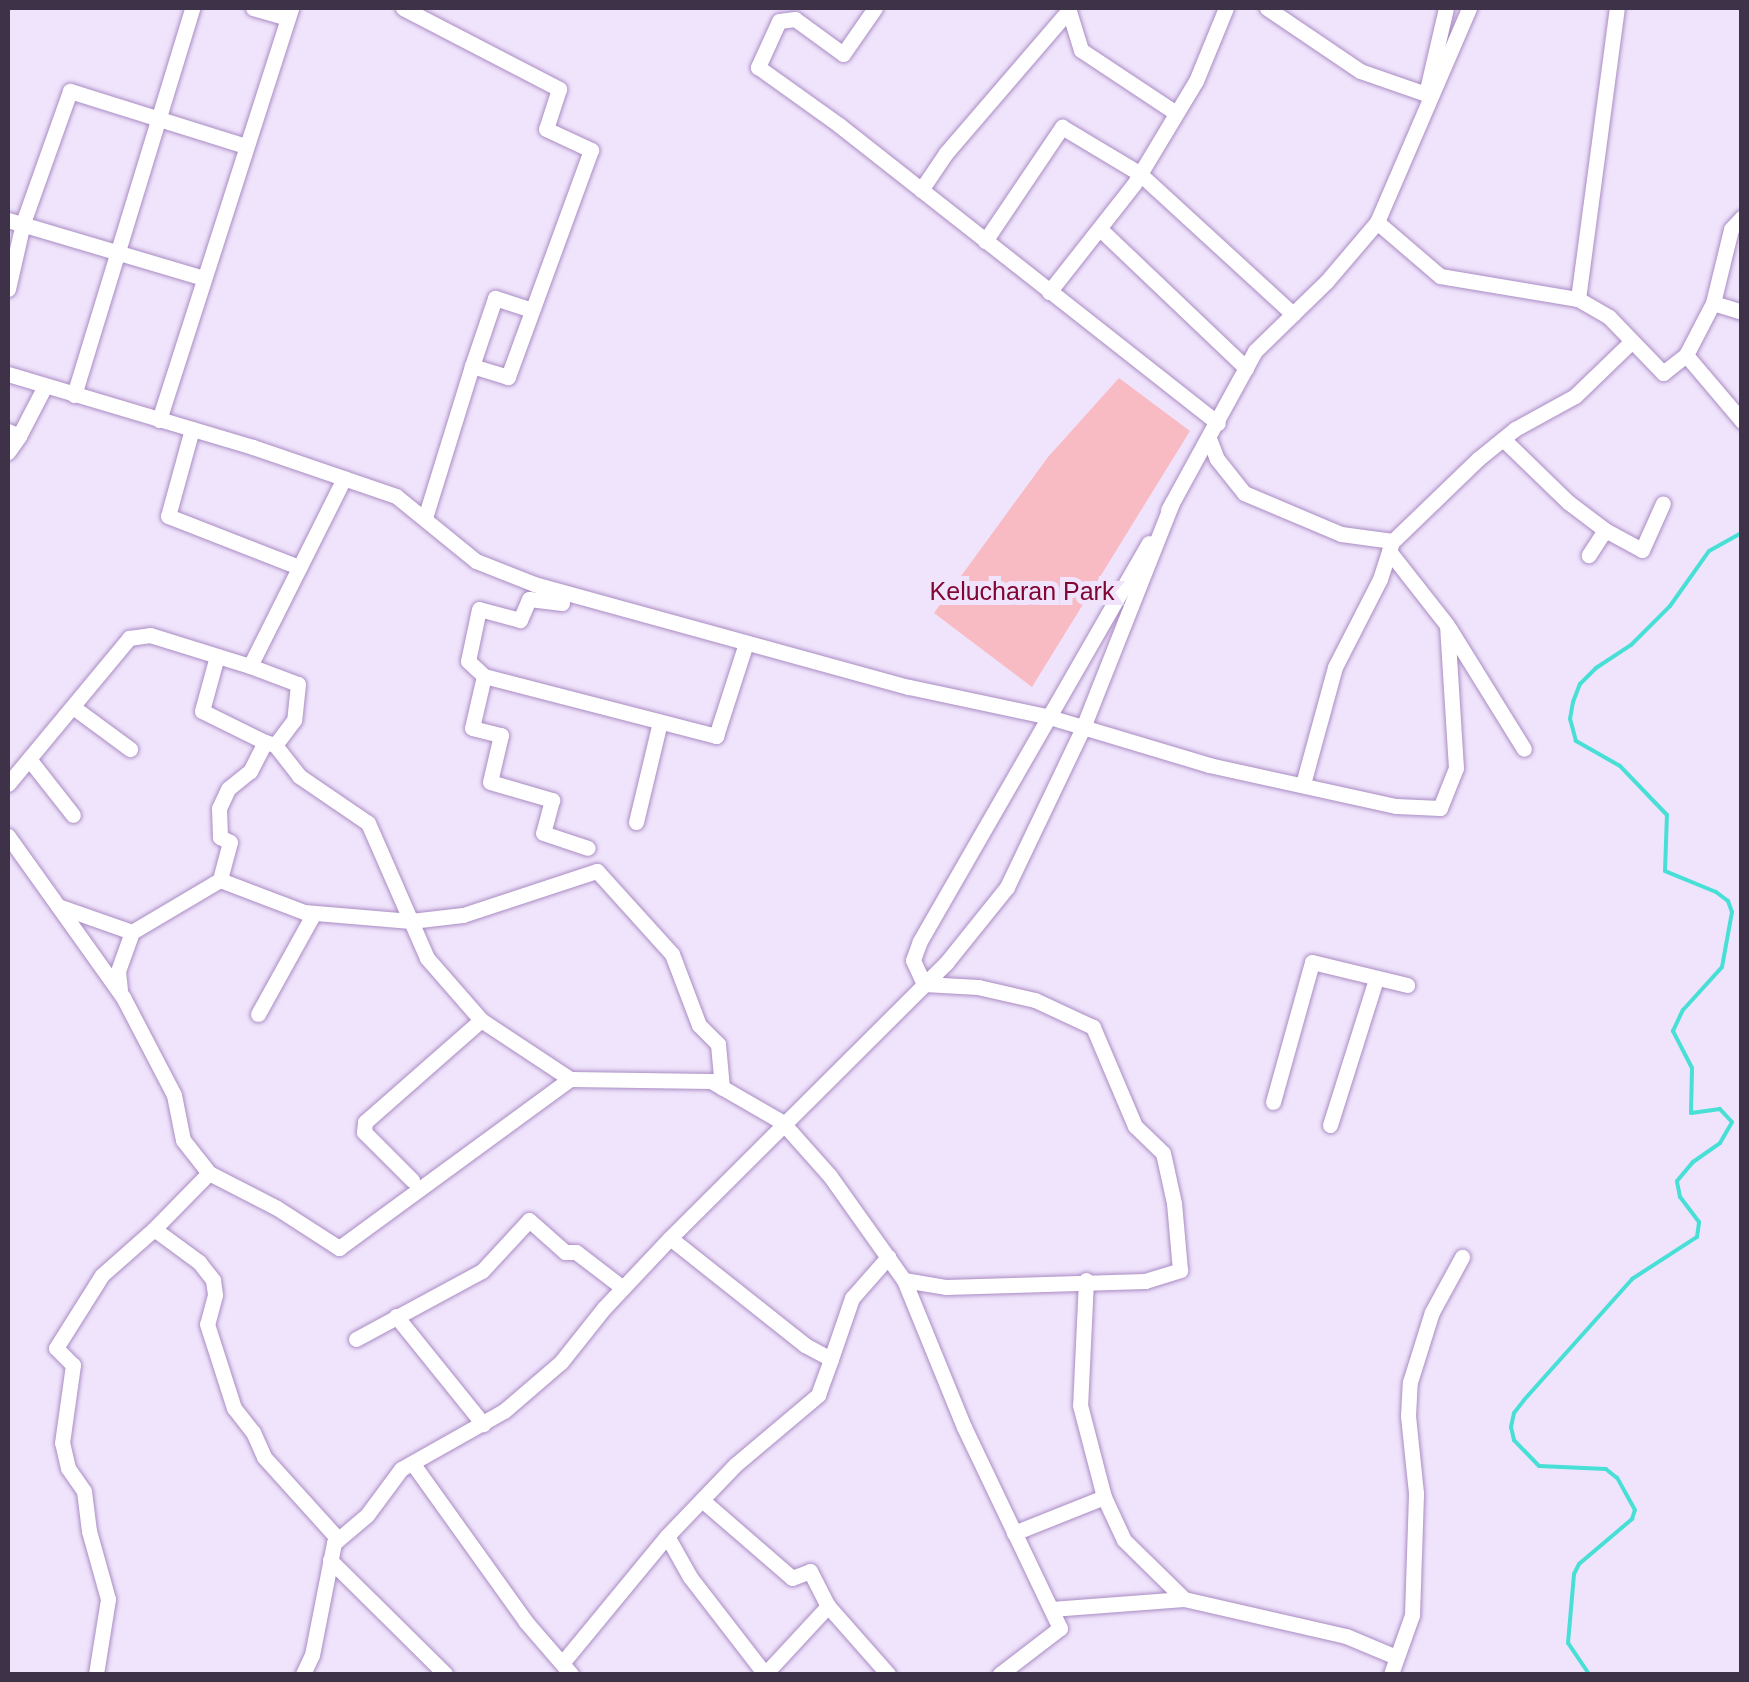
<!DOCTYPE html>
<html>
<head>
<meta charset="utf-8">
<style>
  body { margin:0 }
  #map { position:relative; width:1749px; height:1682px; overflow:hidden; background:#f0e4fc; font-family:Helvetica,sans-serif }
  div>[style] { position:absolute }
  [style*='--x'] { left:calc(var(--x)*1px); top:calc(var(--y)*1px); width:calc(var(--w)*1px); rotate:calc(var(--a)*1deg) }
  .green>* { inset:0; background:#f8bbc4 }
  .stream>* { height:4px; margin:-2px; padding:0 2px; transform-origin:2px; border-radius:2px; background:#47dfd6 }
  .roads { filter:drop-shadow(0 0 2px #aa8cc3) drop-shadow(0 0 2px #aa8cc3) }
  .minor>* { height:15px; margin:-7.5px; padding:0 7.5px; transform-origin:7.5px; border-radius:7.5px; background:#fff }
  span { translate:-50% -50%; white-space:nowrap; text-align:center; line-height:1.15; -webkit-text-stroke:10px #f0e4fc; paint-order:stroke }
  .park-label { font-size:25px; color:#800733 }
  .frame { position:absolute; inset:0; border:10px solid #3e3249; pointer-events:none }
</style>
</head>
<body>
<div id="map">
  <div class="green">
    <div style="clip-path:polygon(1119px 378px,1190px 431px,1032px 687px,934px 613px,1048px 457px)"></div>
  </div>
  <div class="stream">
    <div style="--x:1589;--y:1674;--w:37;--a:-124"></div>
    <div style="--x:1568;--y:1643;--w:69;--a:-85"></div>
    <div style="--x:1574;--y:1574;--w:11;--a:-63"></div>
    <div style="--x:1579;--y:1564;--w:70;--a:-40.3"></div>
    <div style="--x:1632;--y:1519;--w:9;--a:-72"></div>
    <div style="--x:1635;--y:1510;--w:37;--a:-119"></div>
    <div style="--x:1617;--y:1478;--w:14;--a:-141"></div>
    <div style="--x:1606;--y:1469;--w:67;--a:-177.4"></div>
    <div style="--x:1539;--y:1466;--w:36;--a:-134"></div>
    <div style="--x:1514;--y:1440;--w:13;--a:-103"></div>
    <div style="--x:1511;--y:1427;--w:14;--a:-78"></div>
    <div style="--x:1514;--y:1413;--w:16;--a:-52"></div>
    <div style="--x:1524;--y:1400;--w:162;--a:-48.2"></div>
    <div style="--x:1632;--y:1279;--w:77;--a:-32.9"></div>
    <div style="--x:1697;--y:1237;--w:15;--a:-82"></div>
    <div style="--x:1699;--y:1222;--w:31;--a:-127"></div>
    <div style="--x:1680;--y:1197;--w:16;--a:-101"></div>
    <div style="--x:1677;--y:1181;--w:25;--a:-50"></div>
    <div style="--x:1693;--y:1162;--w:33;--a:-35"></div>
    <div style="--x:1720;--y:1143;--w:24;--a:-60"></div>
    <div style="--x:1732;--y:1122;--w:18;--a:-133"></div>
    <div style="--x:1720;--y:1109;--w:29;--a:172"></div>
    <div style="--x:1691;--y:1113;--w:45;--a:-88.7"></div>
    <div style="--x:1692;--y:1068;--w:42;--a:-117.2"></div>
    <div style="--x:1673;--y:1031;--w:23;--a:-65"></div>
    <div style="--x:1683;--y:1010;--w:58;--a:-47.8"></div>
    <div style="--x:1722;--y:967;--w:56;--a:-79.7"></div>
    <div style="--x:1732;--y:912;--w:12;--a:-110"></div>
    <div style="--x:1728;--y:901;--w:15;--a:-143"></div>
    <div style="--x:1716;--y:892;--w:55;--a:-157.6"></div>
    <div style="--x:1665;--y:871;--w:56;--a:-88"></div>
    <div style="--x:1667;--y:815;--w:68;--a:-133.8"></div>
    <div style="--x:1620;--y:766;--w:51;--a:-150.4"></div>
    <div style="--x:1576;--y:741;--w:23;--a:-105"></div>
    <div style="--x:1570;--y:719;--w:17;--a:-80"></div>
    <div style="--x:1573;--y:702;--w:19;--a:-69"></div>
    <div style="--x:1580;--y:684;--w:23;--a:-45"></div>
    <div style="--x:1596;--y:668;--w:42;--a:-33.3"></div>
    <div style="--x:1631;--y:645;--w:55;--a:-45"></div>
    <div style="--x:1670;--y:606;--w:67;--a:-54.7"></div>
    <div style="--x:1709;--y:551;--w:38;--a:-29"></div>
  </div>
  <div class="roads">
    <div class="minor">
      <div style="--x:253;--y:8;--w:36;--a:16"></div>
      <div style="--x:403;--y:8;--w:176;--a:27.4"></div>
      <div style="--x:559;--y:89;--w:42;--a:108"></div>
      <div style="--x:546;--y:129;--w:50;--a:25"></div>
      <div style="--x:591;--y:150;--w:242;--a:110.1"></div>
      <div style="--x:508;--y:377;--w:38;--a:-163"></div>
      <div style="--x:472;--y:366;--w:159;--a:107.2"></div>
      <div style="--x:875;--y:8;--w:56;--a:124.8"></div>
      <div style="--x:843;--y:54;--w:59;--a:-143.9"></div>
      <div style="--x:795;--y:19;--w:16;--a:173"></div>
      <div style="--x:779;--y:21;--w:51;--a:114.5"></div>
      <div style="--x:758;--y:67;--w:100;--a:35.6"></div>
      <div style="--x:839;--y:125;--w:482;--a:38.2"></div>
      <div style="--x:1068;--y:8;--w:44;--a:72.8"></div>
      <div style="--x:1081;--y:50;--w:114;--a:33.6"></div>
      <div style="--x:1267;--y:8;--w:112;--a:34.1"></div>
      <div style="--x:1360;--y:71;--w:70;--a:19.2"></div>
      <div style="--x:1426;--y:94;--w:88;--a:-76.9"></div>
      <div style="--x:921;--y:190;--w:45;--a:-56"></div>
      <div style="--x:946;--y:153;--w:189;--a:-49.3"></div>
      <div style="--x:8;--y:220;--w:204;--a:16.5"></div>
      <div style="--x:1377;--y:222;--w:83;--a:40.6"></div>
      <div style="--x:1440;--y:276;--w:140;--a:9.5"></div>
      <div style="--x:1578;--y:299;--w:36;--a:30"></div>
      <div style="--x:1609;--y:317;--w:78;--a:46"></div>
      <div style="--x:1663;--y:373;--w:29;--a:-38"></div>
      <div style="--x:1686;--y:355;--w:59;--a:-62.6"></div>
      <div style="--x:1713;--y:303;--w:30;--a:17"></div>
      <div style="--x:1100;--y:229;--w:202;--a:43.6"></div>
      <div style="--x:985;--y:241;--w:138;--a:-56"></div>
      <div style="--x:1062;--y:127;--w:90;--a:30.9"></div>
      <div style="--x:1139;--y:173;--w:209;--a:42.5"></div>
      <div style="--x:8;--y:289;--w:68;--a:-77.2"></div>
      <div style="--x:23;--y:223;--w:140;--a:-70.4"></div>
      <div style="--x:70;--y:91;--w:184;--a:17.4"></div>
      <div style="--x:1049;--y:292;--w:137;--a:-51.8"></div>
      <div style="--x:1134;--y:184;--w:120;--a:-59"></div>
      <div style="--x:1196;--y:81;--w:79;--a:-67.7"></div>
      <div style="--x:1578;--y:299;--w:294;--a:-82.4"></div>
      <div style="--x:1713;--y:303;--w:76;--a:-76.3"></div>
      <div style="--x:1731;--y:229;--w:16;--a:-47"></div>
      <div style="--x:1686;--y:355;--w:87;--a:49.7"></div>
      <div style="--x:472;--y:366;--w:72;--a:-71.3"></div>
      <div style="--x:495;--y:298;--w:38;--a:18"></div>
      <div style="--x:8;--y:374;--w:256;--a:16.6"></div>
      <div style="--x:253;--y:447;--w:151;--a:18.9"></div>
      <div style="--x:396;--y:496;--w:103;--a:39.1"></div>
      <div style="--x:476;--y:561;--w:62;--a:21.6"></div>
      <div style="--x:534;--y:584;--w:389;--a:15.4"></div>
      <div style="--x:909;--y:687;--w:140;--a:12"></div>
      <div style="--x:1046;--y:716;--w:170;--a:16.7"></div>
      <div style="--x:1209;--y:765;--w:191;--a:12.4"></div>
      <div style="--x:1396;--y:806;--w:44;--a:2.6"></div>
      <div style="--x:1440;--y:808;--w:43;--a:-68.2"></div>
      <div style="--x:1456;--y:768;--w:143;--a:-93.6"></div>
      <div style="--x:1447;--y:625;--w:94;--a:-128.1"></div>
      <div style="--x:74;--y:395;--w:405;--a:-73"></div>
      <div style="--x:159;--y:420;--w:433;--a:-72.2"></div>
      <div style="--x:192;--y:429;--w:90;--a:105.4"></div>
      <div style="--x:168;--y:516;--w:141;--a:21.3"></div>
      <div style="--x:8;--y:431;--w:12;--a:24"></div>
      <div style="--x:19;--y:436;--w:56;--a:-62.5"></div>
      <div style="--x:1503;--y:439;--w:91;--a:44.1"></div>
      <div style="--x:1568;--y:502;--w:46;--a:37.1"></div>
      <div style="--x:1605;--y:530;--w:30;--a:123"></div>
      <div style="--x:1210;--y:441;--w:19;--a:69"></div>
      <div style="--x:1217;--y:459;--w:43;--a:51.5"></div>
      <div style="--x:1244;--y:493;--w:105;--a:22.9"></div>
      <div style="--x:1341;--y:534;--w:52;--a:7.7"></div>
      <div style="--x:1393;--y:541;--w:118;--a:-44"></div>
      <div style="--x:1478;--y:459;--w:48;--a:-39"></div>
      <div style="--x:1515;--y:429;--w:68;--a:-28.8"></div>
      <div style="--x:1575;--y:396;--w:79;--a:-44"></div>
      <div style="--x:8;--y:452;--w:19;--a:-55"></div>
      <div style="--x:1168;--y:510;--w:181;--a:-61.3"></div>
      <div style="--x:1255;--y:351;--w:99;--a:-44.2"></div>
      <div style="--x:1326;--y:282;--w:79;--a:-49.6"></div>
      <div style="--x:1377;--y:222;--w:233;--a:-66.7"></div>
      <div style="--x:1605;--y:530;--w:42;--a:28.4"></div>
      <div style="--x:1642;--y:550;--w:51;--a:-65.9"></div>
      <div style="--x:562;--y:603;--w:33;--a:-173"></div>
      <div style="--x:529;--y:599;--w:23;--a:113"></div>
      <div style="--x:520;--y:620;--w:42;--a:-165"></div>
      <div style="--x:479;--y:609;--w:53;--a:101.9"></div>
      <div style="--x:468;--y:661;--w:22;--a:43"></div>
      <div style="--x:484;--y:676;--w:240;--a:14.5"></div>
      <div style="--x:716;--y:736;--w:98;--a:-72.1"></div>
      <div style="--x:1449;--y:628;--w:142;--a:58.2"></div>
      <div style="--x:217;--y:656;--w:57;--a:105.3"></div>
      <div style="--x:202;--y:711;--w:70;--a:26.2"></div>
      <div style="--x:250;--y:666;--w:51;--a:20.6"></div>
      <div style="--x:298;--y:684;--w:36;--a:96"></div>
      <div style="--x:294;--y:720;--w:31;--a:127"></div>
      <div style="--x:275;--y:745;--w:39;--a:52"></div>
      <div style="--x:299;--y:776;--w:83;--a:34.3"></div>
      <div style="--x:368;--y:823;--w:147;--a:66.4"></div>
      <div style="--x:427;--y:958;--w:82;--a:48.9"></div>
      <div style="--x:481;--y:1020;--w:107;--a:33.5"></div>
      <div style="--x:484;--y:676;--w:53;--a:103"></div>
      <div style="--x:472;--y:728;--w:30;--a:14"></div>
      <div style="--x:501;--y:735;--w:48;--a:103.2"></div>
      <div style="--x:490;--y:782;--w:65;--a:16.2"></div>
      <div style="--x:552;--y:800;--w:34;--a:105"></div>
      <div style="--x:543;--y:833;--w:47;--a:18.4"></div>
      <div style="--x:73;--y:707;--w:71;--a:36.4"></div>
      <div style="--x:275;--y:745;--w:10;--a:-163"></div>
      <div style="--x:265;--y:742;--w:33;--a:117"></div>
      <div style="--x:250;--y:771;--w:28;--a:141"></div>
      <div style="--x:228;--y:789;--w:21;--a:115"></div>
      <div style="--x:219;--y:808;--w:29;--a:88"></div>
      <div style="--x:220;--y:837;--w:11;--a:27"></div>
      <div style="--x:230;--y:842;--w:39;--a:105"></div>
      <div style="--x:220;--y:880;--w:90;--a:20.9"></div>
      <div style="--x:304;--y:912;--w:107;--a:4.8"></div>
      <div style="--x:411;--y:921;--w:52;--a:-6.6"></div>
      <div style="--x:463;--y:915;--w:141;--a:-18.2"></div>
      <div style="--x:597;--y:871;--w:112;--a:47.9"></div>
      <div style="--x:672;--y:954;--w:76;--a:69.2"></div>
      <div style="--x:699;--y:1025;--w:27;--a:45"></div>
      <div style="--x:718;--y:1044;--w:44;--a:84.8"></div>
      <div style="--x:29;--y:759;--w:71;--a:51.8"></div>
      <div style="--x:8;--y:784;--w:190;--a:-50.3"></div>
      <div style="--x:129;--y:638;--w:21;--a:-8"></div>
      <div style="--x:150;--y:635;--w:105;--a:17.2"></div>
      <div style="--x:250;--y:666;--w:210;--a:-63.4"></div>
      <div style="--x:1303;--y:784;--w:121;--a:-74.7"></div>
      <div style="--x:1335;--y:667;--w:99;--a:-62.9"></div>
      <div style="--x:1380;--y:579;--w:36;--a:-72"></div>
      <div style="--x:636;--y:822;--w:103;--a:-76.5"></div>
      <div style="--x:8;--y:836;--w:198;--a:54.5"></div>
      <div style="--x:123;--y:997;--w:110;--a:62.5"></div>
      <div style="--x:174;--y:1095;--w:46;--a:78.7"></div>
      <div style="--x:183;--y:1140;--w:42;--a:51.8"></div>
      <div style="--x:209;--y:1173;--w:76;--a:27.2"></div>
      <div style="--x:277;--y:1208;--w:74;--a:32.8"></div>
      <div style="--x:339;--y:1248;--w:286;--a:-36.2"></div>
      <div style="--x:570;--y:1079;--w:141;--a:0.8"></div>
      <div style="--x:711;--y:1081;--w:82;--a:30"></div>
      <div style="--x:782;--y:1122;--w:72;--a:48.4"></div>
      <div style="--x:830;--y:1176;--w:128;--a:54.6"></div>
      <div style="--x:904;--y:1280;--w:159;--a:67.8"></div>
      <div style="--x:964;--y:1427;--w:223;--a:64.5"></div>
      <div style="--x:1060;--y:1628;--w:76;--a:142.5"></div>
      <div style="--x:58;--y:906;--w:78;--a:19.4"></div>
      <div style="--x:132;--y:932;--w:102;--a:-30.6"></div>
      <div style="--x:924;--y:984;--w:26;--a:-115"></div>
      <div style="--x:913;--y:960;--w:20;--a:-70"></div>
      <div style="--x:920;--y:941;--w:459;--a:-60.1"></div>
      <div style="--x:120;--y:990;--w:19;--a:-96"></div>
      <div style="--x:118;--y:971;--w:41;--a:-70.3"></div>
      <div style="--x:258;--y:1014;--w:115;--a:-61"></div>
      <div style="--x:1273;--y:1102;--w:145;--a:-74.4"></div>
      <div style="--x:1312;--y:962;--w:98;--a:13.6"></div>
      <div style="--x:1330;--y:1125;--w:153;--a:-72.5"></div>
      <div style="--x:412;--y:1180;--w:68;--a:-135"></div>
      <div style="--x:364;--y:1132;--w:10;--a:-84"></div>
      <div style="--x:365;--y:1122;--w:154;--a:-41.3"></div>
      <div style="--x:154;--y:1229;--w:78;--a:-45.5"></div>
      <div style="--x:904;--y:1280;--w:43;--a:9.5"></div>
      <div style="--x:946;--y:1287;--w:199;--a:-1.7"></div>
      <div style="--x:1145;--y:1281;--w:37;--a:-17"></div>
      <div style="--x:1180;--y:1270;--w:67;--a:-95.1"></div>
      <div style="--x:1174;--y:1203;--w:51;--a:-102.4"></div>
      <div style="--x:1163;--y:1153;--w:39;--a:-136"></div>
      <div style="--x:1135;--y:1126;--w:108;--a:-113"></div>
      <div style="--x:1093;--y:1027;--w:64;--a:-155"></div>
      <div style="--x:1035;--y:1000;--w:58;--a:-167.2"></div>
      <div style="--x:978;--y:987;--w:54;--a:-176.8"></div>
      <div style="--x:1086;--y:1280;--w:125;--a:92.7"></div>
      <div style="--x:1080;--y:1405;--w:95;--a:75.4"></div>
      <div style="--x:1104;--y:1497;--w:47;--a:65.1"></div>
      <div style="--x:1124;--y:1540;--w:84;--a:44.5"></div>
      <div style="--x:1184;--y:1599;--w:166;--a:12.9"></div>
      <div style="--x:1346;--y:1636;--w:54;--a:22.8"></div>
      <div style="--x:396;--y:1316;--w:139;--a:51.1"></div>
      <div style="--x:356;--y:1339;--w:143;--a:-28.4"></div>
      <div style="--x:482;--y:1271;--w:69;--a:-47.3"></div>
      <div style="--x:529;--y:1220;--w:48;--a:41.6"></div>
      <div style="--x:565;--y:1252;--w:11;--a:0"></div>
      <div style="--x:576;--y:1252;--w:59;--a:37.5"></div>
      <div style="--x:831;--y:1359;--w:65;--a:-71"></div>
      <div style="--x:852;--y:1298;--w:55;--a:-48.7"></div>
      <div style="--x:413;--y:1464;--w:194;--a:54.4"></div>
      <div style="--x:526;--y:1622;--w:69;--a:49.1"></div>
      <div style="--x:702;--y:1500;--w:119;--a:40.9"></div>
      <div style="--x:792;--y:1578;--w:19;--a:-21"></div>
      <div style="--x:810;--y:1571;--w:39;--a:63"></div>
      <div style="--x:1014;--y:1533;--w:97;--a:-21.8"></div>
      <div style="--x:667;--y:1536;--w:47;--a:60.7"></div>
      <div style="--x:690;--y:1577;--w:123;--a:52.3"></div>
      <div style="--x:765;--y:1674;--w:93;--a:-47.2"></div>
      <div style="--x:828;--y:1606;--w:91;--a:48.6"></div>
      <div style="--x:330;--y:1560;--w:162;--a:44.7"></div>
      <div style="--x:1051;--y:1609;--w:133;--a:-4.3"></div>
      <div style="--x:563;--y:1662;--w:163;--a:-50.5"></div>
      <div style="--x:667;--y:1536;--w:98;--a:-46.2"></div>
      <div style="--x:735;--y:1465;--w:109;--a:-40.1"></div>
      <div style="--x:818;--y:1395;--w:38;--a:-70"></div>
      <div style="--x:831;--y:1359;--w:30;--a:-152"></div>
      <div style="--x:805;--y:1345;--w:172;--a:-141.6"></div>
      <div style="--x:670;--y:1238;--w:390;--a:-44.9"></div>
      <div style="--x:946;--y:963;--w:97;--a:-51.2"></div>
      <div style="--x:1007;--y:887;--w:174;--a:-64.5"></div>
      <div style="--x:1082;--y:730;--w:244;--a:-68.4"></div>
      <div style="--x:96;--y:1674;--w:76;--a:-80.9"></div>
      <div style="--x:108;--y:1599;--w:71;--a:-105.6"></div>
      <div style="--x:89;--y:1531;--w:40;--a:-97.1"></div>
      <div style="--x:84;--y:1491;--w:28;--a:-125"></div>
      <div style="--x:68;--y:1468;--w:26;--a:-103"></div>
      <div style="--x:62;--y:1443;--w:79;--a:-82"></div>
      <div style="--x:73;--y:1365;--w:24;--a:-135"></div>
      <div style="--x:56;--y:1348;--w:86;--a:-57.8"></div>
      <div style="--x:102;--y:1275;--w:69;--a:-41.5"></div>
      <div style="--x:154;--y:1229;--w:56;--a:36.3"></div>
      <div style="--x:199;--y:1262;--w:23;--a:52"></div>
      <div style="--x:213;--y:1280;--w:15;--a:82"></div>
      <div style="--x:215;--y:1295;--w:30;--a:105"></div>
      <div style="--x:207;--y:1324;--w:88;--a:72.2"></div>
      <div style="--x:234;--y:1408;--w:31;--a:52"></div>
      <div style="--x:253;--y:1432;--w:27;--a:66"></div>
      <div style="--x:264;--y:1457;--w:110;--a:47.9"></div>
      <div style="--x:303;--y:1674;--w:21;--a:-65"></div>
      <div style="--x:312;--y:1655;--w:114;--a:-78.9"></div>
      <div style="--x:334;--y:1543;--w:43;--a:-40.3"></div>
      <div style="--x:367;--y:1515;--w:57;--a:-53.5"></div>
      <div style="--x:401;--y:1469;--w:118;--a:-29.4"></div>
      <div style="--x:504;--y:1411;--w:75;--a:-40.7"></div>
      <div style="--x:561;--y:1362;--w:69;--a:-51.5"></div>
      <div style="--x:604;--y:1308;--w:96;--a:-46.7"></div>
      <div style="--x:1391;--y:1674;--w:63;--a:-70.4"></div>
      <div style="--x:1412;--y:1615;--w:122;--a:-88.1"></div>
      <div style="--x:1416;--y:1493;--w:77;--a:-95.9"></div>
      <div style="--x:1408;--y:1416;--w:34;--a:-87"></div>
      <div style="--x:1410;--y:1382;--w:73;--a:-72.6"></div>
      <div style="--x:1432;--y:1312;--w:63;--a:-61.4"></div>
    </div>
  </div>
  <div class="park-label">
    <span style="left:1022px;top:591px">Kelucharan Park</span>
  </div>
  <div class="frame"></div>
</div>
</body>
</html>
